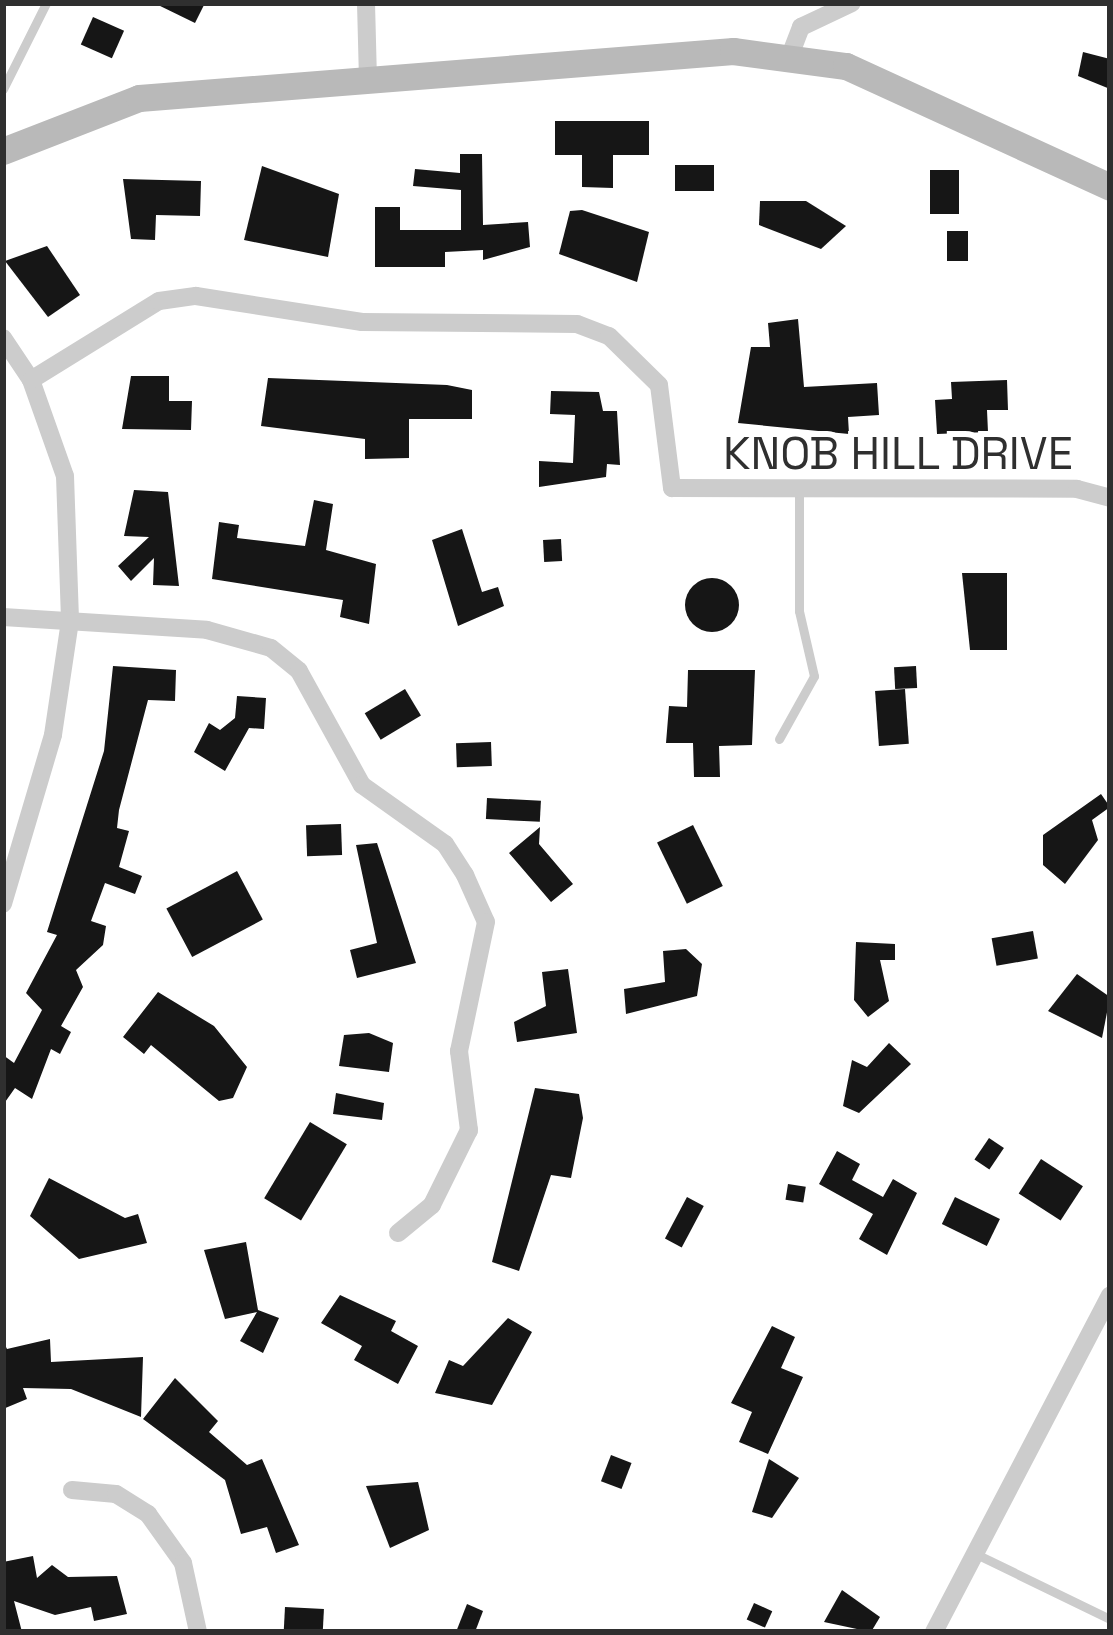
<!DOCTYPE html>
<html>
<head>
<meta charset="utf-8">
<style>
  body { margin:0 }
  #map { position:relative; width:1113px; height:1635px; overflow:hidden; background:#fff; font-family:"Space Grotesk",sans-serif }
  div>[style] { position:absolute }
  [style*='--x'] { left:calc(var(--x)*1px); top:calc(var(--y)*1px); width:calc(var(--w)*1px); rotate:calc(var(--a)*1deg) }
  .building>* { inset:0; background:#161616; transform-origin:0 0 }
  .round { border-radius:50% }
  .lane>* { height:9px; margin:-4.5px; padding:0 4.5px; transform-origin:4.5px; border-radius:4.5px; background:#ccc }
  .street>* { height:18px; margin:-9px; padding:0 9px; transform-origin:9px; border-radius:9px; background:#ccc }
  .secondary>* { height:27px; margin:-13.5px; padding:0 13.5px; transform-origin:13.5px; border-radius:13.5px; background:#b9b9b9 }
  span { translate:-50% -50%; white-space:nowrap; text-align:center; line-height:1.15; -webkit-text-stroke:12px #fff; paint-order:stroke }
  .street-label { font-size:45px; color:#2f2f2f }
  .frame { position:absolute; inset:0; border:6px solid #2f2f2f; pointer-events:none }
</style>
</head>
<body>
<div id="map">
  <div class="building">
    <div style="clip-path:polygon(154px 3px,205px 3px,195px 23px)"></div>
    <div style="left:93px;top:17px;width:34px;height:30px;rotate:24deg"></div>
    <div style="clip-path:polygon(1083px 52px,1110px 59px,1110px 89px,1078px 76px)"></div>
    <div style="clip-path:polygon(555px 121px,649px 121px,649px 155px,613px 155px,613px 188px,582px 187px,582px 155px,555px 155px)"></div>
    <div style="clip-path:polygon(460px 154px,482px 154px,483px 225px,528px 222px,530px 247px,483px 260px,483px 250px,445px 252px,445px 267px,375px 267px,375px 207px,400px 207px,400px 230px,461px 230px,461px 190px,413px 186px,415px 169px,460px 173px)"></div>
    <div style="left:675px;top:165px;width:39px;height:26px"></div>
    <div style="clip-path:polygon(262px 166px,339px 194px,328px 257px,244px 240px)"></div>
    <div style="left:930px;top:170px;width:29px;height:44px"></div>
    <div style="clip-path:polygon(123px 179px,201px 181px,200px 216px,156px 215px,155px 240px,131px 239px)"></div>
    <div style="clip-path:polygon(760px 201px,806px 201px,846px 226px,821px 249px,759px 225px)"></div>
    <div style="clip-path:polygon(582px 210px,649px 232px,637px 282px,559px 254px,570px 211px)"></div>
    <div style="left:947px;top:231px;width:21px;height:30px"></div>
    <div style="clip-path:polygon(47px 246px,80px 295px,48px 317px,5px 261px)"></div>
    <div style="clip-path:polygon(798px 319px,804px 387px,877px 383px,879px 415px,848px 417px,849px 434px,738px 423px,751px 347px,770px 347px,768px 323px)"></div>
    <div style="clip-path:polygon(131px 376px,169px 376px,169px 401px,192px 401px,191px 430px,122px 429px)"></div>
    <div style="clip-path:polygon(268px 378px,447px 385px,472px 390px,472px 419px,409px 419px,409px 458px,365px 459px,365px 439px,261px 426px)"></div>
    <div style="clip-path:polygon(1007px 380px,1008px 410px,987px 410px,988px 432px,937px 434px,935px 400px,952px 399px,951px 382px)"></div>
    <div style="clip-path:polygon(551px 391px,599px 392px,603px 411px,617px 411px,620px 465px,607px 464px,606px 477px,539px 487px,539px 461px,573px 463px,575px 415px,550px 414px)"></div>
    <div style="clip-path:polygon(134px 490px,168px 492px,179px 586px,153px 585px,154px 558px,131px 581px,118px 566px,149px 537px,124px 536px)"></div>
    <div style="clip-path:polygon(314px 500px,333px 504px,326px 550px,376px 564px,369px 624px,340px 617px,343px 600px,212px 579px,219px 522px,239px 525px,237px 538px,305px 546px)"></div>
    <div style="clip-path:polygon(462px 529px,482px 592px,498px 587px,504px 606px,458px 626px,432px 540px)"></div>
    <div style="left:561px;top:539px;width:22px;height:18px;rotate:87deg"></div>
    <div style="clip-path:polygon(962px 573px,1007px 573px,1007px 650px,970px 650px)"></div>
    <div class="round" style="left:685px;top:578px;width:54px;height:54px"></div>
    <div style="clip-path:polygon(113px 666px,176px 670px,175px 701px,148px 700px,119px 810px,117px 828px,129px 831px,119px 867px,142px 876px,135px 894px,105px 883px,91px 921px,106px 926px,103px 945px,76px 970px,83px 987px,61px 1026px,71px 1032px,60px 1054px,51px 1049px,32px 1099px,15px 1088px,3px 1105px,3px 1055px,14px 1063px,42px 1010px,26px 993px,57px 935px,47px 932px,104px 751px)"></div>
    <div style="left:916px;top:666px;width:22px;height:22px;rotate:87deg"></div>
    <div style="clip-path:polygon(688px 670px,755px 670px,752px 745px,719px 746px,720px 777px,694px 777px,693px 743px,666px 743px,669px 706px,687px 707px)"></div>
    <div style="left:405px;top:689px;width:31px;height:47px;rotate:59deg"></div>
    <div style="left:905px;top:689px;width:55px;height:30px;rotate:86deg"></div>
    <div style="clip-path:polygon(237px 696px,266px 698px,264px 729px,249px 728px,225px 771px,194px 752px,209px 723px,220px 730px,235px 718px)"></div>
    <div style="left:491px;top:742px;width:24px;height:35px;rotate:88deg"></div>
    <div style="clip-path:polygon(1101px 794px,1110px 807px,1092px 820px,1098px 840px,1065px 884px,1043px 865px,1043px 835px)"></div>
    <div style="left:487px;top:798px;width:54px;height:21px;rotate:3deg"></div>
    <div style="left:341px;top:824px;width:31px;height:35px;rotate:88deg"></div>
    <div style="left:693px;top:825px;width:68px;height:40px;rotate:64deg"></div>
    <div style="clip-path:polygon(540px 827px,539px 844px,573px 884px,551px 902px,509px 853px)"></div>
    <div style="clip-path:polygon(377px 843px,416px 963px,357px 978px,350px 950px,377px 943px,356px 845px)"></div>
    <div style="left:237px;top:871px;width:55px;height:80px;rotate:62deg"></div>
    <div style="left:1033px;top:931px;width:28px;height:42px;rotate:80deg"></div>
    <div style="clip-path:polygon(856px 942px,895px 944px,895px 960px,880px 960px,889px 1001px,868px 1017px,854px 1000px)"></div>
    <div style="clip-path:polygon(686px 949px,702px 964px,697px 996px,626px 1014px,624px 989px,665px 982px,663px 951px)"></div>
    <div style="clip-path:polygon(568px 969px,577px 1033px,517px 1042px,514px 1022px,546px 1006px,542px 972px)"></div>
    <div style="clip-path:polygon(1077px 974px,1110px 997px,1102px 1038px,1048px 1011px)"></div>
    <div style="clip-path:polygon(158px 992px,214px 1026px,247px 1067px,233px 1098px,219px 1101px,151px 1045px,144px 1054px,123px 1037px)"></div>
    <div style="clip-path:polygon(369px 1033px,393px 1043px,389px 1072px,339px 1066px,344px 1035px)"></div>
    <div style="clip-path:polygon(889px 1043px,911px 1064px,859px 1113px,843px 1106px,852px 1060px,867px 1067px)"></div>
    <div style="clip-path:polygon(535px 1088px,579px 1094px,583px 1118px,571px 1178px,551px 1175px,519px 1271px,492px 1262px)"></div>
    <div style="clip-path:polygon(336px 1093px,384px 1103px,382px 1120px,333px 1114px)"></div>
    <div style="left:310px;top:1122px;width:43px;height:89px;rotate:31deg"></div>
    <div style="left:989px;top:1138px;width:18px;height:26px;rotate:34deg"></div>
    <div style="clip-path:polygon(837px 1151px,860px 1164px,852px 1180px,883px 1197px,893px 1179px,917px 1193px,887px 1255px,859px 1239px,873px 1214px,819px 1184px)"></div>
    <div style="left:1041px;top:1159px;width:50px;height:41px;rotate:33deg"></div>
    <div style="clip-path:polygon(49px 1178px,125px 1218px,138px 1214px,147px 1243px,79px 1259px,30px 1216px)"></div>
    <div style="left:788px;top:1184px;width:18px;height:16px;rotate:9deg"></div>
    <div style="left:687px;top:1197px;width:19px;height:47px;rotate:28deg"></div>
    <div style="left:955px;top:1197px;width:50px;height:30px;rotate:26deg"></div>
    <div style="clip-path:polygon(246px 1242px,258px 1310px,279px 1318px,263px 1353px,240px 1341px,257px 1312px,225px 1319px,204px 1250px)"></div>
    <div style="clip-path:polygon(340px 1295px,396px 1321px,391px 1331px,418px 1346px,398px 1384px,354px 1360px,362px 1346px,321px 1323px)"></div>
    <div style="clip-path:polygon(508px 1318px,532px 1332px,492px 1405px,435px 1393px,449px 1360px,463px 1366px)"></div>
    <div style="clip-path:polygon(772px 1326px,795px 1337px,781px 1368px,803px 1377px,768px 1454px,739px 1442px,752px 1412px,731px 1403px)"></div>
    <div style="clip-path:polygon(50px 1339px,51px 1362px,143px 1357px,141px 1417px,71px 1389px,23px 1388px,27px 1399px,3px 1409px,3px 1341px,7px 1349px)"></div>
    <div style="clip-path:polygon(175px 1378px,218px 1421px,209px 1432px,247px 1465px,262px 1459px,299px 1545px,276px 1553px,267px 1527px,241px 1534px,225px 1480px,143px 1419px)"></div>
    <div style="left:611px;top:1455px;width:22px;height:28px;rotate:21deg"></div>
    <div style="clip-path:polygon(769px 1459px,799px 1478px,772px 1518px,752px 1512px)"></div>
    <div style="clip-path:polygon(418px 1482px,429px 1530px,390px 1548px,366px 1486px)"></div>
    <div style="clip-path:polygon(33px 1556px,37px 1578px,52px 1565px,68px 1577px,117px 1576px,127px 1614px,94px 1621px,91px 1607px,55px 1615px,14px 1601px,22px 1632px,3px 1632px,3px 1562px)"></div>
    <div style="clip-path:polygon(842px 1590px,880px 1617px,871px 1632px,824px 1622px)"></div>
    <div style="left:754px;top:1603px;width:20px;height:18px;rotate:24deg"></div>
    <div style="clip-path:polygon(467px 1604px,483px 1611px,475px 1632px,456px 1632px)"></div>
    <div style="left:285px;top:1607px;width:39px;height:25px;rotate:3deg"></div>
  </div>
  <div class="lane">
    <div style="--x:3;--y:89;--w:96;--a:-63.4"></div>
    <div style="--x:779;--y:739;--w:72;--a:-60.9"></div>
    <div style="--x:814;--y:676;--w:67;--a:-103"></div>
    <div style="--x:799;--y:611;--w:123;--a:-90"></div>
    <div style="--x:974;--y:1553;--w:151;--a:25.9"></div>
  </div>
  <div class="street">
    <div style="--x:366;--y:3;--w:78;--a:88.5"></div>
    <div style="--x:791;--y:53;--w:28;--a:-69"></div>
    <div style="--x:801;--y:27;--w:56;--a:-25.2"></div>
    <div style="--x:3;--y:338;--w:50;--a:56.3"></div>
    <div style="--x:31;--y:380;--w:102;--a:70.5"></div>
    <div style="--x:65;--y:476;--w:145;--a:88"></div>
    <div style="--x:70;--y:621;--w:115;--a:98.5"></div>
    <div style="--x:53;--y:735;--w:176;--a:106.5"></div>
    <div style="--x:31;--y:380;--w:150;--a:-31.7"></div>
    <div style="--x:159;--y:301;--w:37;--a:-8"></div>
    <div style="--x:196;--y:296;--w:168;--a:8.9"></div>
    <div style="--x:362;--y:322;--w:215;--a:0.5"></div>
    <div style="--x:577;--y:324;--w:34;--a:21"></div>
    <div style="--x:609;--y:336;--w:70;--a:44.4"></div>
    <div style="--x:659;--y:385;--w:104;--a:82.8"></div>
    <div style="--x:672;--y:488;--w:405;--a:0.1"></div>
    <div style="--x:1077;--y:489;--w:34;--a:15"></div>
    <div style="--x:3;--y:617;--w:204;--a:3.6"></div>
    <div style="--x:207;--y:630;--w:66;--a:15.7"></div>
    <div style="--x:271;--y:648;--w:36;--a:39"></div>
    <div style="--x:299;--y:671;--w:130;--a:61.1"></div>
    <div style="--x:362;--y:785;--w:102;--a:35.4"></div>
    <div style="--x:445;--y:844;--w:37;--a:57"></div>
    <div style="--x:465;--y:875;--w:51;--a:65.9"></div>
    <div style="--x:486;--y:922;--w:132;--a:101.8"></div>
    <div style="--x:459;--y:1051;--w:80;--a:82.8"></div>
    <div style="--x:469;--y:1130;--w:84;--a:116.3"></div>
    <div style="--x:432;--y:1205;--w:44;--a:140.5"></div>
    <div style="--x:72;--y:1490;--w:44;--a:5.2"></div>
    <div style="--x:116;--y:1494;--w:38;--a:32"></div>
    <div style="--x:148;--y:1514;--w:60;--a:54.5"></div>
    <div style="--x:183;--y:1563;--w:71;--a:77.7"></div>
    <div style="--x:934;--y:1632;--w:380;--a:-62.4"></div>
  </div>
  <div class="secondary">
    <div style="--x:3;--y:151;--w:146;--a:-21.3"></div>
    <div style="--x:139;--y:98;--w:596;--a:-4.52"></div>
    <div style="--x:733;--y:51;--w:114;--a:7.6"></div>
    <div style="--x:846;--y:66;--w:290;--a:24.6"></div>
  </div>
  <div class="street-label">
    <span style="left:898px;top:454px">KNOB HILL DRIVE</span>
  </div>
  <div class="frame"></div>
</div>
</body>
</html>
